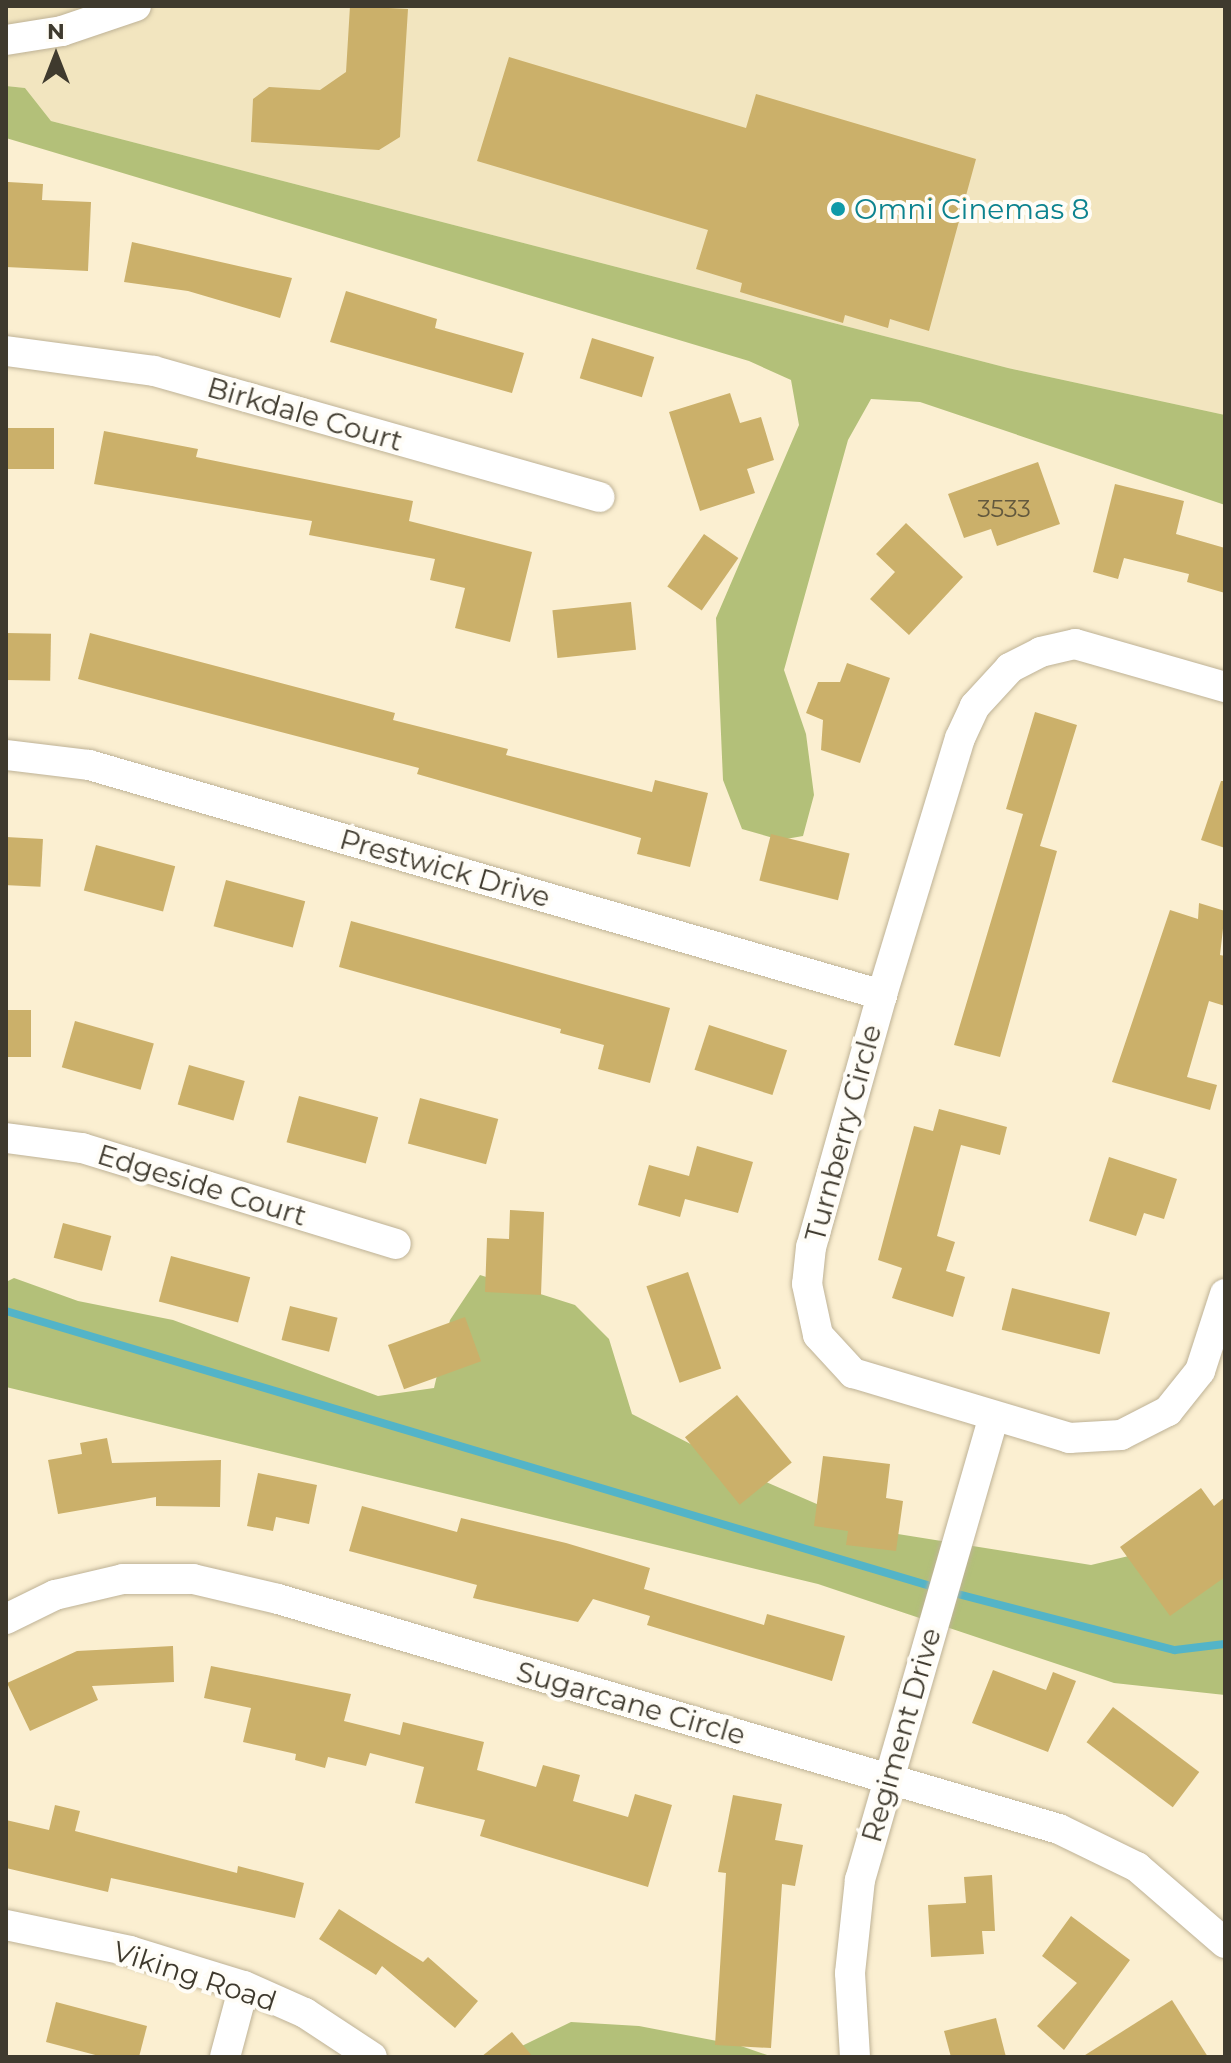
<!DOCTYPE html>
<html>
<head>
<meta charset="utf-8">
<style>
  body { margin:0 }
  #map { position:relative; width:1231px; height:2063px; overflow:hidden; background:#fbefd1; font-family:Montserrat,sans-serif }
  div>[style] { position:absolute }
  [style*='--x'] { left:calc(var(--x)*1px); top:calc(var(--y)*1px); width:calc(var(--w)*1px); rotate:calc(var(--a)*1deg) }
  .built>* { inset:0; background:#f2e5bf }
  .forest>* { inset:0; background:#b3c079 }
  .stream>* { height:8px; margin:-4px; padding:0 4px; transform-origin:4px; border-radius:4px; background:#53b4c8 }
  .building>* { inset:0; background:#cbb06a; transform-origin:0 0 }
  .roads { filter:drop-shadow(0 0 2px #beb296) drop-shadow(0 0 2px #beb296) }
  .minor>* { height:30px; margin:-15px; padding:0 15px; transform-origin:15px; border-radius:15px; background:#fff }
  .dots>* { width:22px; height:22px; translate:-50% -50%; box-sizing:border-box; border:4px solid #fffdf7; border-radius:50% }
  span { translate:-50% -50%; white-space:nowrap; text-align:center; line-height:1.15; -webkit-text-stroke:8px #fffdf7; paint-order:stroke }
  .number-label { font-size:24px; color:#62583d }
  .number-label span { -webkit-text-stroke-width:0 }
  .culture-label { font-size:28px; color:#0d838f }
  .left { translate:0 -50%; text-align:left }
  .street-label { font-size:28px; color:#3f3a2e }
  .frame { position:absolute; inset:0; border:8px solid #3f3a2e; pointer-events:none }
  .north { position:absolute; left:16px; top:16px; width:80px; height:80px; -webkit-text-stroke:6px #fffdf7; paint-order:stroke; rotate:0deg; font-size:22px; font-weight:700; line-height:32px; text-align:center; color:#3f3a2e }
  .north::after { content:''; display:block; margin:auto; width:28px; height:36px; background:#3f3a2e; clip-path:polygon(50% 0,100% 100%,50% 72%,0 100%) }
</style>
</head>
<body>
<div id="map">
  <div class="built">
    <div style="clip-path:polygon(6px 6px,1225px 6px,1225px 415px,1008px 368px,51px 121px,25px 88px,6px 86px)"></div>
  </div>
  <div class="forest">
    <div style="clip-path:polygon(6px 86px,25px 88px,51px 121px,1008px 368px,1225px 415px,1225px 505px,920px 402px,871px 399px,848px 440px,784px 670px,806px 734px,814px 795px,803px 836px,780px 840px,742px 829px,723px 780px,716px 618px,799px 425px,791px 380px,749px 361px,6px 138px)"></div>
    <div style="clip-path:polygon(480px 1275px,575px 1305px,609px 1339px,632px 1414px,757px 1478px,879px 1531px,1091px 1565px,1225px 1533px,1225px 1695px,1114px 1683px,818px 1584px,6px 1387px,6px 1282px,14px 1278px,78px 1301px,173px 1320px,378px 1396px,434px 1388px,450px 1320px)"></div>
    <div style="clip-path:polygon(571px 2022px,639px 2026px,738px 2045px,773px 2057px,499px 2057px)"></div>
  </div>
  <div class="stream">
    <div style="--x:6;--y:1311;--w:971;--a:16.57"></div>
    <div style="--x:950;--y:1592;--w:232;--a:14.5"></div>
    <div style="--x:1175;--y:1650;--w:50;--a:-6.8"></div>
  </div>
  <div class="building">
    <div style="clip-path:polygon(350px 6px,408px 9px,400px 137px,379px 150px,251px 142px,253px 99px,269px 87px,320px 90px,346px 72px)"></div>
    <div style="clip-path:polygon(509px 57px,746px 128px,756px 94px,976px 159px,929px 331px,890px 319px,888px 328px,845px 315px,843px 323px,740px 292px,742px 283px,696px 269px,708px 230px,477px 161px)"></div>
    <div style="clip-path:polygon(8px 182px,43px 184px,42px 200px,91px 202px,88px 271px,6px 267px)"></div>
    <div style="clip-path:polygon(132px 242px,292px 278px,280px 318px,188px 291px,124px 282px)"></div>
    <div style="clip-path:polygon(346px 291px,437px 319px,435px 328px,524px 353px,512px 393px,330px 342px)"></div>
    <div style="left:592px;top:338px;width:65px;height:42px;rotate:17deg"></div>
    <div style="clip-path:polygon(730px 393px,740px 423px,761px 417px,774px 460px,747px 469px,755px 493px,700px 511px,669px 412px)"></div>
    <div style="left:6px;top:428px;width:48px;height:41px"></div>
    <div style="clip-path:polygon(104px 431px,198px 449px,196px 457px,413px 501px,409px 521px,532px 552px,510px 642px,455px 628px,465px 588px,430px 580px,435px 559px,309px 535px,312px 521px,94px 484px)"></div>
    <div style="clip-path:polygon(1038px 462px,1060px 524px,997px 546px,991px 529px,964px 538px,948px 494px)"></div>
    <div style="clip-path:polygon(1115px 484px,1184px 501px,1176px 534px,1225px 548px,1225px 593px,1187px 582px,1189px 574px,1124px 558px,1118px 579px,1093px 572px)"></div>
    <div style="clip-path:polygon(906px 523px,963px 577px,909px 635px,870px 599px,895px 572px,876px 554px)"></div>
    <div style="left:704px;top:534px;width:42px;height:64px;rotate:35deg"></div>
    <div style="left:631px;top:602px;width:48px;height:79px;rotate:84deg"></div>
    <div style="left:6px;top:633px;width:45px;height:47px;rotate:1deg"></div>
    <div style="clip-path:polygon(90px 633px,395px 713px,393px 720px,508px 749px,506px 755px,652px 792px,655px 780px,708px 793px,690px 867px,637px 854px,641px 838px,417px 774px,419px 768px,78px 679px)"></div>
    <div style="clip-path:polygon(847px 663px,890px 678px,860px 763px,821px 750px,823px 720px,806px 713px,818px 682px,840px 682px)"></div>
    <div style="clip-path:polygon(1035px 712px,1077px 725px,1040px 846px,1057px 851px,1000px 1057px,954px 1045px,1023px 814px,1006px 809px)"></div>
    <div style="clip-path:polygon(1221px 781px,1225px 781px,1225px 848px,1201px 840px)"></div>
    <div style="left:771px;top:834px;width:81px;height:48px;rotate:14deg"></div>
    <div style="left:6px;top:837px;width:37px;height:48px;rotate:3deg"></div>
    <div style="left:96px;top:845px;width:82px;height:47px;rotate:15deg"></div>
    <div style="left:226px;top:880px;width:82px;height:48px;rotate:15deg"></div>
    <div style="clip-path:polygon(1199px 903px,1225px 911px,1220px 955px,1225px 956px,1225px 1006px,1209px 1001px,1187px 1077px,1217px 1085px,1210px 1110px,1112px 1082px,1170px 910px,1198px 919px)"></div>
    <div style="clip-path:polygon(351px 921px,670px 1008px,650px 1083px,598px 1069px,604px 1045px,560px 1033px,561px 1029px,339px 967px)"></div>
    <div style="left:6px;top:1010px;width:25px;height:47px"></div>
    <div style="left:75px;top:1021px;width:82px;height:48px;rotate:16deg"></div>
    <div style="left:709px;top:1025px;width:82px;height:47px;rotate:18deg"></div>
    <div style="left:189px;top:1065px;width:58px;height:41px;rotate:16deg"></div>
    <div style="left:299px;top:1096px;width:82px;height:48px;rotate:15deg"></div>
    <div style="left:420px;top:1098px;width:81px;height:47px;rotate:15deg"></div>
    <div style="clip-path:polygon(939px 1109px,1007px 1127px,1000px 1155px,961px 1145px,937px 1236px,955px 1242px,946px 1271px,965px 1277px,953px 1317px,892px 1298px,902px 1268px,878px 1260px,914px 1126px,933px 1131px)"></div>
    <div style="clip-path:polygon(697px 1146px,753px 1162px,738px 1213px,685px 1199px,680px 1217px,638px 1205px,649px 1165px,689px 1176px)"></div>
    <div style="clip-path:polygon(1109px 1157px,1177px 1179px,1164px 1219px,1144px 1213px,1136px 1236px,1089px 1221px)"></div>
    <div style="clip-path:polygon(510px 1210px,544px 1212px,541px 1295px,485px 1292px,487px 1238px,509px 1239px)"></div>
    <div style="left:63px;top:1223px;width:50px;height:36px;rotate:15deg"></div>
    <div style="left:171px;top:1256px;width:82px;height:47px;rotate:15deg"></div>
    <div style="left:688px;top:1272px;width:102px;height:44px;rotate:71deg"></div>
    <div style="left:1012px;top:1288px;width:101px;height:43px;rotate:14deg"></div>
    <div style="left:290px;top:1306px;width:49px;height:35px;rotate:14deg"></div>
    <div style="left:465px;top:1317px;width:47px;height:82px;rotate:70deg"></div>
    <div style="left:737px;top:1395px;width:87px;height:67px;rotate:51deg"></div>
    <div style="clip-path:polygon(107px 1438px,112px 1463px,221px 1460px,220px 1507px,156px 1506px,156px 1497px,58px 1514px,48px 1460px,82px 1454px,80px 1443px)"></div>
    <div style="clip-path:polygon(823px 1456px,890px 1464px,886px 1498px,903px 1501px,896px 1551px,846px 1545px,848px 1531px,814px 1526px)"></div>
    <div style="clip-path:polygon(258px 1473px,317px 1485px,309px 1524px,276px 1517px,273px 1531px,247px 1526px)"></div>
    <div style="clip-path:polygon(1201px 1488px,1214px 1506px,1225px 1497px,1225px 1577px,1170px 1616px,1120px 1547px)"></div>
    <div style="clip-path:polygon(362px 1506px,457px 1532px,461px 1518px,566px 1543px,650px 1568px,644px 1589px,764px 1625px,767px 1614px,845px 1636px,832px 1681px,647px 1625px,650px 1616px,593px 1599px,578px 1622px,473px 1598px,477px 1585px,349px 1551px)"></div>
    <div style="clip-path:polygon(173px 1646px,174px 1682px,92px 1686px,98px 1700px,30px 1731px,7px 1683px,77px 1651px)"></div>
    <div style="clip-path:polygon(211px 1666px,351px 1694px,344px 1721px,400px 1735px,403px 1722px,484px 1742px,477px 1770px,536px 1787px,543px 1765px,580px 1775px,573px 1801px,628px 1817px,635px 1794px,672px 1805px,648px 1887px,480px 1836px,485px 1820px,415px 1803px,424px 1767px,370px 1753px,366px 1766px,328px 1757px,325px 1768px,295px 1760px,296px 1754px,243px 1742px,251px 1708px,204px 1698px)"></div>
    <div style="clip-path:polygon(993px 1670px,1046px 1690px,1053px 1672px,1076px 1681px,1048px 1752px,972px 1723px)"></div>
    <div style="left:1113px;top:1707px;width:108px;height:44px;rotate:37deg"></div>
    <div style="clip-path:polygon(733px 1795px,782px 1804px,775px 1840px,803px 1845px,795px 1886px,782px 1884px,771px 2048px,715px 2045px,726px 1873px,718px 1872px)"></div>
    <div style="clip-path:polygon(55px 1805px,80px 1811px,75px 1831px,237px 1873px,238px 1866px,304px 1883px,295px 1918px,111px 1878px,108px 1892px,6px 1868px,6px 1820px,49px 1830px)"></div>
    <div style="clip-path:polygon(992px 1875px,995px 1931px,982px 1931px,984px 1954px,931px 1957px,928px 1905px,966px 1903px,964px 1877px)"></div>
    <div style="clip-path:polygon(339px 1909px,423px 1962px,428px 1957px,478px 2001px,455px 2028px,382px 1966px,376px 1975px,319px 1939px)"></div>
    <div style="clip-path:polygon(1071px 1916px,1130px 1960px,1064px 2050px,1037px 2026px,1077px 1983px,1042px 1956px)"></div>
    <div style="clip-path:polygon(1172px 2000px,1208px 2057px,1082px 2057px)"></div>
    <div style="clip-path:polygon(56px 2002px,147px 2026px,139px 2057px,103px 2057px,46px 2042px)"></div>
    <div style="clip-path:polygon(996px 2018px,1006px 2057px,951px 2057px,944px 2031px)"></div>
    <div style="clip-path:polygon(512px 2032px,533px 2057px,481px 2057px)"></div>
  </div>
  <div class="roads">
    <div class="minor">
      <div style="--x:6;--y:40;--w:57;--a:-9.1"></div>
      <div style="--x:62;--y:31;--w:78;--a:-18.7"></div>
      <div style="--x:6;--y:351;--w:149;--a:7.7"></div>
      <div style="--x:154;--y:371;--w:463;--a:15.8"></div>
      <div style="--x:1225;--y:687;--w:156;--a:-164"></div>
      <div style="--x:1075;--y:644;--w:35;--a:167"></div>
      <div style="--x:1041;--y:652;--w:35;--a:153"></div>
      <div style="--x:1010;--y:668;--w:52;--a:132.6"></div>
      <div style="--x:975;--y:706;--w:35;--a:115"></div>
      <div style="--x:960;--y:738;--w:269;--a:106.9"></div>
      <div style="--x:882;--y:995;--w:262;--a:105.7"></div>
      <div style="--x:811;--y:1247;--w:37;--a:96"></div>
      <div style="--x:807;--y:1284;--w:52;--a:77.8"></div>
      <div style="--x:818;--y:1335;--w:52;--a:47.4"></div>
      <div style="--x:853;--y:1373;--w:226;--a:16.7"></div>
      <div style="--x:1069;--y:1438;--w:52;--a:-3.3"></div>
      <div style="--x:1121;--y:1435;--w:53;--a:-27.1"></div>
      <div style="--x:1168;--y:1411;--w:51;--a:-51.3"></div>
      <div style="--x:1200;--y:1371;--w:81;--a:-72"></div>
      <div style="--x:6;--y:755;--w:84;--a:6.9"></div>
      <div style="--x:89;--y:765;--w:826;--a:16.17"></div>
      <div style="--x:6;--y:1138;--w:77;--a:7.5"></div>
      <div style="--x:82;--y:1148;--w:328;--a:17"></div>
      <div style="--x:6;--y:1619;--w:55;--a:-26.1"></div>
      <div style="--x:55;--y:1595;--w:70;--a:-13.2"></div>
      <div style="--x:123;--y:1579;--w:70;--a:0"></div>
      <div style="--x:193;--y:1579;--w:87;--a:13.2"></div>
      <div style="--x:278;--y:1599;--w:814;--a:16.41"></div>
      <div style="--x:1059;--y:1829;--w:87;--a:26"></div>
      <div style="--x:1137;--y:1867;--w:116;--a:40.8"></div>
      <div style="--x:6;--y:1925;--w:127;--a:11.8"></div>
      <div style="--x:130;--y:1951;--w:119;--a:17.1"></div>
      <div style="--x:244;--y:1986;--w:67;--a:23.9"></div>
      <div style="--x:305;--y:2013;--w:80;--a:33.3"></div>
      <div style="--x:225;--y:2057;--w:73;--a:-75"></div>
      <div style="--x:855;--y:2057;--w:84;--a:-93.4"></div>
      <div style="--x:850;--y:1973;--w:94;--a:-83.9"></div>
      <div style="--x:860;--y:1880;--w:480;--a:-73.9"></div>
    </div>
  </div>
  <div class="dots">
    <div style="left:838px;top:209px;background:#0f9aa8"></div>
  </div>
  <div class="number-label">
    <span style="left:1004px;top:509px">3533</span>
  </div>
  <div class="culture-label">
    <span class="left" style="left:854px;top:209px">Omni Cinemas 8</span>
  </div>
  <div class="street-label">
    <span style="left:305px;top:414px;rotate:16deg">Birkdale Court</span>
    <span style="left:445px;top:868px;rotate:16deg">Prestwick Drive</span>
    <span style="left:843px;top:1133px;rotate:-75deg">Turnberry Circle</span>
    <span style="left:202px;top:1185px;rotate:17deg">Edgeside Court</span>
    <span style="left:631px;top:1703px;rotate:16deg">Sugarcane Circle</span>
    <span style="left:901px;top:1735px;rotate:-74deg">Regiment Drive</span>
    <span style="left:195px;top:1976px;rotate:18deg">Viking Road</span>
  </div>
  <div class="frame"></div>
  <div class="north">N</div>
</div>
</body>
</html>
